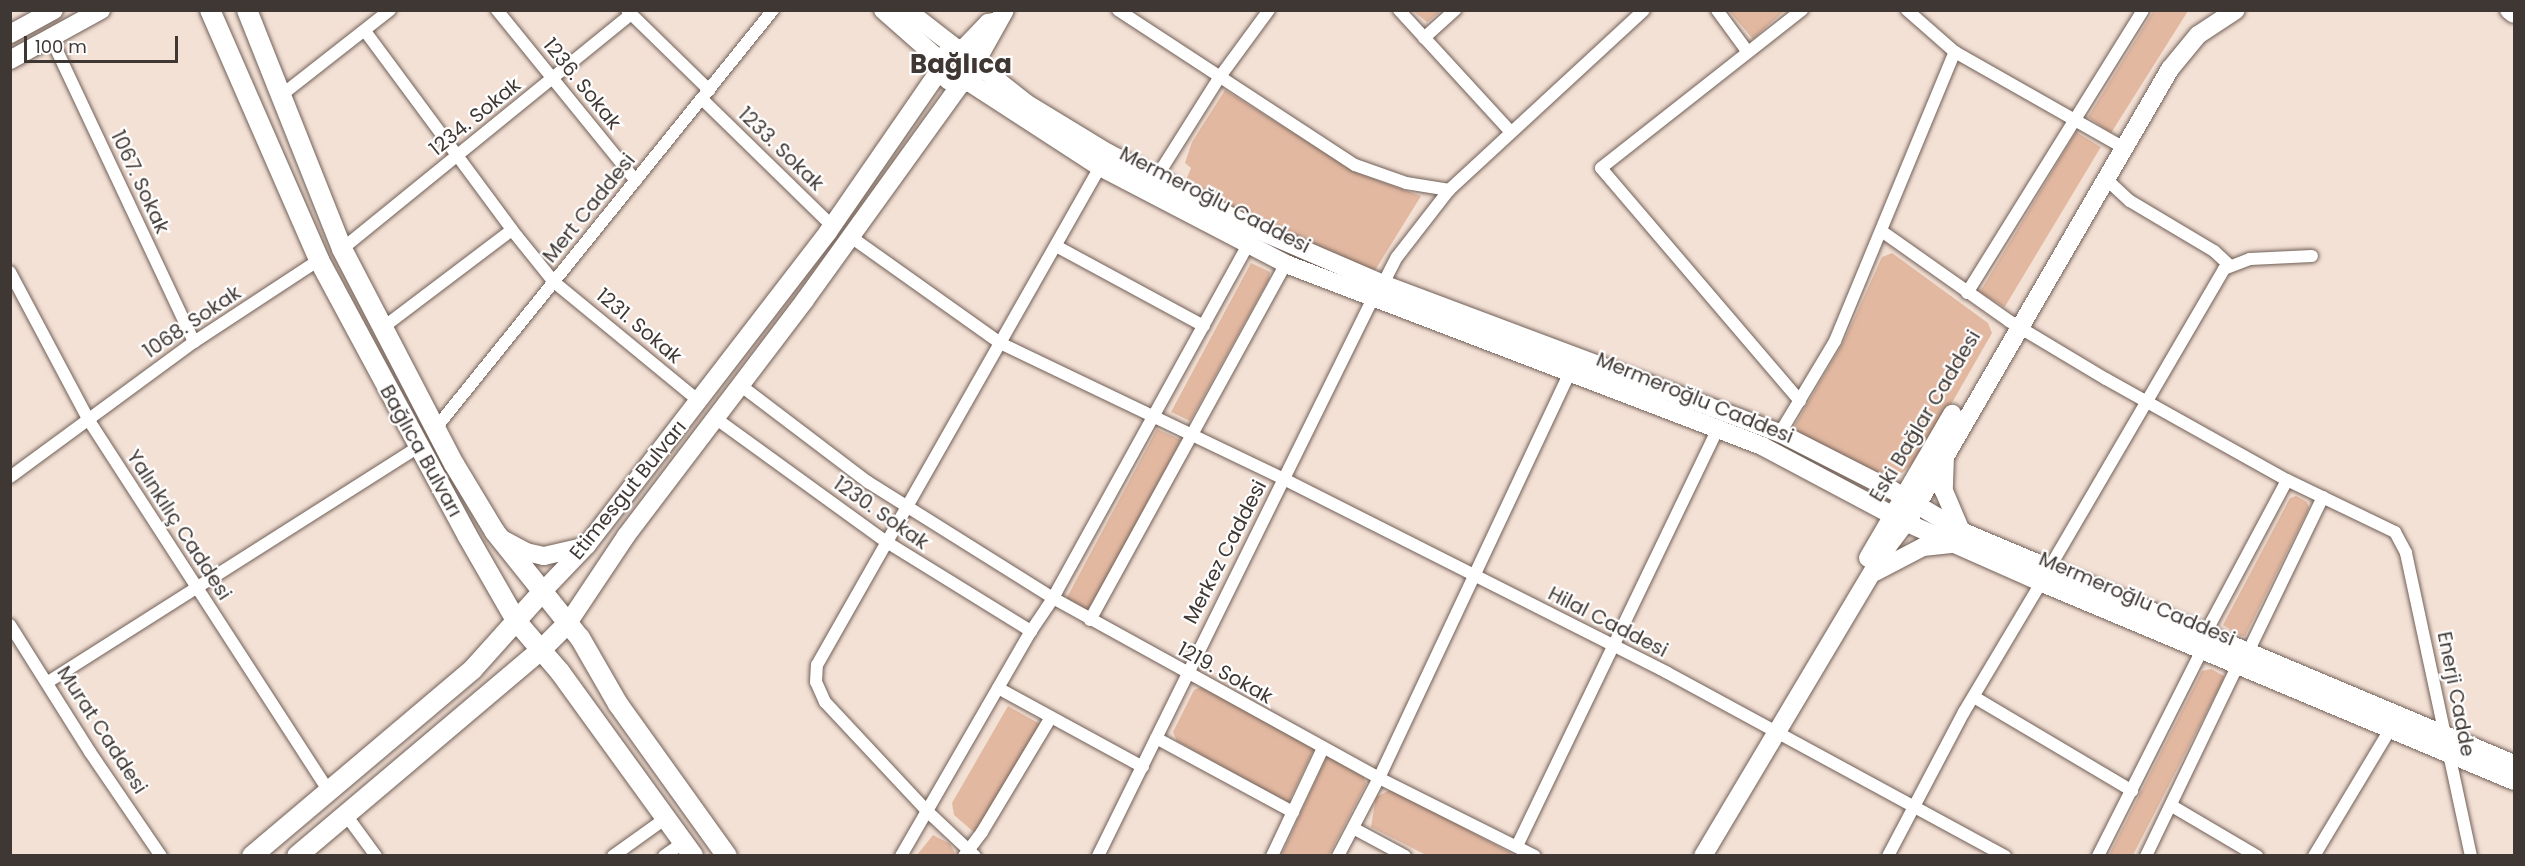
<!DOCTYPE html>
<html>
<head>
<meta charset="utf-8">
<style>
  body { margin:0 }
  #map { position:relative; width:2525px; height:866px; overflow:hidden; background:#f4e1d6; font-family:Poppins,sans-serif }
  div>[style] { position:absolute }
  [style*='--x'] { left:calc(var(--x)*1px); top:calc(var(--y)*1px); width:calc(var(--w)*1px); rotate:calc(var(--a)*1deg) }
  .green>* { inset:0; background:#e2b8a1; transform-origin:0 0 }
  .roads { filter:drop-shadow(0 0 2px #716057) drop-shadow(0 0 2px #716057) }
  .street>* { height:12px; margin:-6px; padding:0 6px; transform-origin:6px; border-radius:6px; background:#fff }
  .secondary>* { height:18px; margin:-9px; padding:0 9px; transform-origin:9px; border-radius:9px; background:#fff }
  .secondary>.ring { margin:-9px; padding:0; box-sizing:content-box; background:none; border:18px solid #fff; border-radius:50% }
  .primary>* { height:20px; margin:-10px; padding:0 10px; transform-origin:10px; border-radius:10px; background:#fff }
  span { translate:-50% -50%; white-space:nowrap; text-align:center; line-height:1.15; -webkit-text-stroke:4.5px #fff; paint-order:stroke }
  .street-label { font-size:20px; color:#3f3733 }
  .district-label { font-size:26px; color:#3f3733; font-weight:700 }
  .frame { position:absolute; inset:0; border:12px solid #3f3733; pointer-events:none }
  .scale { position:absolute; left:24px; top:36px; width:154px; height:27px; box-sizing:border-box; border:3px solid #3f3733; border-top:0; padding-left:8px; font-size:18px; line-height:21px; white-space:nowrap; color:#3f3733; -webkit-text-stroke:4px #fff; paint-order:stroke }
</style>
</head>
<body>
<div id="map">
  <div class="green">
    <div style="clip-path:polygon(2154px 10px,2188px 11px,2111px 133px,2088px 117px)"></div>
    <div style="clip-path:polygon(1413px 11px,1441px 11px,1427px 22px)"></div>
    <div style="clip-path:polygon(1729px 11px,1784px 11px,1753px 39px)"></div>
    <div style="clip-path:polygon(1225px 90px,1357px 173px,1421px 196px,1374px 272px,1183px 187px,1191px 168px,1185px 163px,1192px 142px)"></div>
    <div style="left:2076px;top:132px;width:29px;height:187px;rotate:31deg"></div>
    <div style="clip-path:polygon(1892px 253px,1988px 323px,1992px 333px,1922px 455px,1902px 473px,1879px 473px,1792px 430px,1843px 343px,1882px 257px)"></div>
    <div style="clip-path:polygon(1251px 263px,1270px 272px,1269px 279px,1190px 421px,1171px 412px)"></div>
    <div style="clip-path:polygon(1157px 429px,1181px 440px,1095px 601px,1087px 610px,1065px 601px)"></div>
    <div style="clip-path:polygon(2296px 496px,2307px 502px,2309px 508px,2245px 636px,2241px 636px,2223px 625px,2290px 498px)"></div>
    <div style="clip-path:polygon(2211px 669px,2224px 676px,2223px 680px,2133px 855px,2109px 855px,2202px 671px)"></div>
    <div style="clip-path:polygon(1201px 687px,1314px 749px,1288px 803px,1177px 741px,1173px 732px,1194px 690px)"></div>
    <div style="clip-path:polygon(1008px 706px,1040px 724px,976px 834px,954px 815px,952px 803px)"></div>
    <div style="clip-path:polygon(1327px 756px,1363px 774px,1366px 784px,1329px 855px,1281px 856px)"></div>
    <div style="clip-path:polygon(1392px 789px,1514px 855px,1426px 855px,1371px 827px,1376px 797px)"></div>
    <div style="clip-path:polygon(933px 835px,950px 844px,956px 855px,917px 855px)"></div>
  </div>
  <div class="roads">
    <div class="street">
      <div style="--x:497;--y:10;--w:220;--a:50.9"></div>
      <div style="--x:627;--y:10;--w:115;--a:44.3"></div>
      <div style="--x:1118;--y:10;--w:283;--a:33.2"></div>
      <div style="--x:1355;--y:165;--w:54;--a:19.4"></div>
      <div style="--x:1406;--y:183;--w:44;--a:9.2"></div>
      <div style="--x:1399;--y:10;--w:163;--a:47.5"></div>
      <div style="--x:1717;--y:10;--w:51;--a:53.8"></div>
      <div style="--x:1907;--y:10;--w:64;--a:41.2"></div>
      <div style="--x:1955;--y:52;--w:192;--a:29.6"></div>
      <div style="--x:365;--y:31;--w:247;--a:53.5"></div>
      <div style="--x:512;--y:230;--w:67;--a:51.1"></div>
      <div style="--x:554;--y:282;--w:188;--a:39.4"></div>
      <div style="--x:51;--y:38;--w:336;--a:64.8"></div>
      <div style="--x:1424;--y:38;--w:42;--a:-42.1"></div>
      <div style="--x:279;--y:97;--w:141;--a:-38.1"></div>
      <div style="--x:702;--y:99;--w:182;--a:44.3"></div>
      <div style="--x:1156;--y:178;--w:118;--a:-57.8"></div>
      <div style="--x:1219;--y:78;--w:84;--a:-53.7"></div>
      <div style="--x:2105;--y:178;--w:34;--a:43"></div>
      <div style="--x:2130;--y:201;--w:98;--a:30.8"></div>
      <div style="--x:2214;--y:251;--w:19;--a:43"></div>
      <div style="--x:1883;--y:232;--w:154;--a:35.2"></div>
      <div style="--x:2009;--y:321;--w:113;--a:30.9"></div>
      <div style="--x:2106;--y:379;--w:207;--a:29.2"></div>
      <div style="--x:2287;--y:480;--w:120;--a:25.7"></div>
      <div style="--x:2395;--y:532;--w:24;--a:62"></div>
      <div style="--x:2406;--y:553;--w:310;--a:77.9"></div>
      <div style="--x:851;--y:237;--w:183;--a:35.4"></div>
      <div style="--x:1000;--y:343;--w:315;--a:25.6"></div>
      <div style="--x:1284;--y:479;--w:428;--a:26.8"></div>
      <div style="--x:1666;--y:672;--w:386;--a:28.5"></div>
      <div style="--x:1056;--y:246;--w:168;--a:28.4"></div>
      <div style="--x:342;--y:249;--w:372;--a:-39.1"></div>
      <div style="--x:10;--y:272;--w:166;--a:62"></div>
      <div style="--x:88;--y:419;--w:443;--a:57.1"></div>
      <div style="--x:1383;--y:284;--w:30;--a:-63"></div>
      <div style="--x:1397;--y:257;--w:85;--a:-52.2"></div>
      <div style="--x:1449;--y:190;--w:265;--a:-42.7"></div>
      <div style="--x:1967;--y:293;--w:333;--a:-58.1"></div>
      <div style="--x:381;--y:329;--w:164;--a:-37.1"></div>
      <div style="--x:740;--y:385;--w:161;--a:37.2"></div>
      <div style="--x:868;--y:482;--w:218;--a:32.1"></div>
      <div style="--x:1053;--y:598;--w:372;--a:28.9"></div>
      <div style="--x:1379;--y:778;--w:174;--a:26.6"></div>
      <div style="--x:1800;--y:401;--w:306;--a:-130.5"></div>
      <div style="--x:1601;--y:168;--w:256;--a:-38.2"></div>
      <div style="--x:715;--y:418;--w:210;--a:35.9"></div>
      <div style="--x:885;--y:541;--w:172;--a:31.7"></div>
      <div style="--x:435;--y:429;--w:538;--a:-51.11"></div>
      <div style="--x:1780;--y:433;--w:107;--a:-59.1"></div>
      <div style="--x:1835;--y:341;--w:313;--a:-67.5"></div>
      <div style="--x:10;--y:477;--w:228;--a:-36.3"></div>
      <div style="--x:194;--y:342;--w:149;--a:-33.3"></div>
      <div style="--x:2050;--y:567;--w:345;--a:-59.7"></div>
      <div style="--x:2224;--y:269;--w:28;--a:-21"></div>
      <div style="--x:2250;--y:259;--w:62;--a:-2.8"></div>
      <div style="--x:1090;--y:620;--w:406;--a:-61.2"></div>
      <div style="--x:10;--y:625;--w:150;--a:57.8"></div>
      <div style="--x:90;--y:752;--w:126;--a:55.7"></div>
      <div style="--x:2206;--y:632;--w:172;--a:-61.9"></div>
      <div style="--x:2249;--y:650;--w:170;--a:-64.2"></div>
      <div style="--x:48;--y:682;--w:437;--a:-32.4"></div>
      <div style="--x:998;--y:688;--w:165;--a:28.6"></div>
      <div style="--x:1974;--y:697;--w:184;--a:30.7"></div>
      <div style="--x:1156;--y:738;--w:156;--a:28.4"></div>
      <div style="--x:2172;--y:806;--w:99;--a:30.5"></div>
      <div style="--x:346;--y:815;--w:51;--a:53.8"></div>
      <div style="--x:1353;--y:828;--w:59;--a:28.3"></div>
      <div style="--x:1517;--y:846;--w:465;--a:-64.3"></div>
      <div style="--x:613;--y:856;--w:65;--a:-35.6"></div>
      <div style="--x:664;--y:856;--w:24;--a:-35"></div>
      <div style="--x:901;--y:856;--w:260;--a:-60"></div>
      <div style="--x:1031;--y:631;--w:40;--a:-56"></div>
      <div style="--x:1053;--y:598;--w:401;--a:-61.1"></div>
      <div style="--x:964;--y:856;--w:30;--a:-53"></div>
      <div style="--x:982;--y:832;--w:134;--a:-59"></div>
      <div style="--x:975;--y:856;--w:66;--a:-136.8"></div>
      <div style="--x:927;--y:811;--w:149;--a:-133.1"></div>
      <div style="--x:825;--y:702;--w:22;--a:-114"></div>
      <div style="--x:816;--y:682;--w:17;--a:-87"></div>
      <div style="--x:817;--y:665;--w:573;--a:-60.39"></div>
      <div style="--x:1098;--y:856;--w:622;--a:-63.76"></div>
      <div style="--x:1272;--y:856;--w:119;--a:-64.7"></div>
      <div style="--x:1338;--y:856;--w:88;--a:-62.3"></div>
      <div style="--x:1379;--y:778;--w:448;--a:-64.8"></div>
      <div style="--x:1888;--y:856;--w:163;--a:-62.2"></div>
      <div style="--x:1964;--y:712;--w:150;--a:-59.2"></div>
      <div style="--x:2098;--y:856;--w:231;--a:-63.2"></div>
      <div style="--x:2146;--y:856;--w:212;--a:-64.3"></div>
      <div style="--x:2314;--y:856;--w:149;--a:-59"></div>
    </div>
    <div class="secondary">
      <div style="--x:883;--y:10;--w:79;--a:41.4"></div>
      <div style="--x:907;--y:10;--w:62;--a:37.8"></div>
      <div style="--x:2509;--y:10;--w:6;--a:39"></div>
      <div style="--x:10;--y:34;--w:50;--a:-28.6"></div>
      <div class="ring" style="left:941px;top:48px;width:18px;height:18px"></div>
      <div style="--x:964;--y:48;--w:35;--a:-46"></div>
      <div style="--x:988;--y:23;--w:10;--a:-11"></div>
      <div style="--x:10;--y:60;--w:104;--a:-28.8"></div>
      <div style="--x:977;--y:60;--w:57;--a:-60.8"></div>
      <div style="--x:978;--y:65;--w:61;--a:38.4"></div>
      <div style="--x:1026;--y:103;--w:96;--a:31.4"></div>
      <div style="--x:1108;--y:153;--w:159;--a:27.4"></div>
      <div style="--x:1249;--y:226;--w:146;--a:23.4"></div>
      <div style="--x:1383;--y:284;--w:424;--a:20.6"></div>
      <div style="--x:1780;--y:433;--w:126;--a:27"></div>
      <div style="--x:1892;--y:490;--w:80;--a:30.7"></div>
      <div style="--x:1961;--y:531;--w:600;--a:22.85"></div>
      <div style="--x:969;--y:82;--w:156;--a:33"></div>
      <div style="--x:1100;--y:167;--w:210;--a:27.5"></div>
      <div style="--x:1286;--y:264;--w:510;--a:20.92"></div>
      <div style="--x:1762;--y:446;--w:162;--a:28"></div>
      <div style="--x:1905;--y:522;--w:155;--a:23.9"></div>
      <div style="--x:2047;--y:585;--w:506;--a:22.77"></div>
      <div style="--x:1945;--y:455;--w:36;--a:92"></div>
      <div style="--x:1944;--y:491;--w:43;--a:67"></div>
      <div style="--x:502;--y:539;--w:27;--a:28"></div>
      <div style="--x:526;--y:552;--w:18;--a:13"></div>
      <div style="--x:544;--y:556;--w:40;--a:-13"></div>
      <div style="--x:1868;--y:558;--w:167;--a:-59.7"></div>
      <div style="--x:1875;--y:572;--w:54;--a:-27.5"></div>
      <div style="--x:1923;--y:547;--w:28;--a:-6"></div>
      <div style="--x:543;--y:591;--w:64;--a:-46.3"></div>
      <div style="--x:587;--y:545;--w:395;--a:-52.4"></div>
      <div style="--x:828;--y:232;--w:199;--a:-55.4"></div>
      <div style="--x:568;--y:623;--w:105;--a:-56.3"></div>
      <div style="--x:626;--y:536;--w:296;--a:-52.8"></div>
      <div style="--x:805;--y:300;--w:265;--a:-54.2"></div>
      <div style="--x:1703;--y:856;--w:361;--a:-59.2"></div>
      <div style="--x:1888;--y:546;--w:36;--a:-53"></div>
      <div style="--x:1910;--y:517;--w:518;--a:-59.87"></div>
      <div style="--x:2170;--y:69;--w:44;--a:-50.5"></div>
      <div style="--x:2198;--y:35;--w:45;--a:-33.3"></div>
    </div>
    <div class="primary">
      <div style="--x:210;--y:10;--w:273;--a:66.4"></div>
      <div style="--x:319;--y:260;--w:312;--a:61.7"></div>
      <div style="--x:467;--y:535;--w:100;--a:60.1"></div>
      <div style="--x:517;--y:622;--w:66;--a:49.3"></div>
      <div style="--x:560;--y:672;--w:227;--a:54.1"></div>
      <div style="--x:247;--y:10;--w:257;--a:68.3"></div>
      <div style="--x:342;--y:249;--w:242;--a:62.5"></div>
      <div style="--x:454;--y:464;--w:79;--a:58.9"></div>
      <div style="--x:495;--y:532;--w:136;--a:51.3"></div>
      <div style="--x:580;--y:638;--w:76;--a:60.1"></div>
      <div style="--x:618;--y:704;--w:187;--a:54.4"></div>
      <div style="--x:252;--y:856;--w:289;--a:-40.2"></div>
      <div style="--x:473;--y:669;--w:105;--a:-48.1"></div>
      <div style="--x:297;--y:856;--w:319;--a:-40.2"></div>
      <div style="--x:541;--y:650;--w:38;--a:-45"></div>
    </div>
  </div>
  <div class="street-label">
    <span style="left:582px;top:84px;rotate:51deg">1236. Sokak</span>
    <span style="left:475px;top:117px;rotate:-39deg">1234. Sokak</span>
    <span style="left:781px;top:149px;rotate:44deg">1233. Sokak</span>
    <span style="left:140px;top:182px;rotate:65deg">1067. Sokak</span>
    <span style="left:1215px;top:200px;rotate:27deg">Mermeroğlu Caddesi</span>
    <span style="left:589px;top:208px;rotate:-51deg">Mert Caddesi</span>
    <span style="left:192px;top:322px;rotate:-34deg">1068. Sokak</span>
    <span style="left:639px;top:326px;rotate:40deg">1231. Sokak</span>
    <span style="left:1695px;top:398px;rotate:22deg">Mermeroğlu Caddesi</span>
    <span style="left:1925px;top:416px;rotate:-59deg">Eski Bağlar Caddesi</span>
    <span style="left:421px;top:451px;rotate:61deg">Bağlıca Bulvarı</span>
    <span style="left:628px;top:490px;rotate:-51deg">Etimesgut Bulvarı</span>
    <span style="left:881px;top:513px;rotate:35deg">1230. Sokak</span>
    <span style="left:179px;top:525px;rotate:57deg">Yalınkılıç Caddesi</span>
    <span style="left:1225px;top:552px;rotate:-63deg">Merkez Caddesi</span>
    <span style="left:2137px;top:599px;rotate:23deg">Mermeroğlu Caddesi</span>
    <span style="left:1608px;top:622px;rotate:27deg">Hilal Caddesi</span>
    <span style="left:1225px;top:673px;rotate:29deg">1219. Sokak</span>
    <span style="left:2456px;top:694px;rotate:79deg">Enerji Cadde</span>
    <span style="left:102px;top:730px;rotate:57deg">Murat Caddesi</span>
  </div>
  <div class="district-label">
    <span style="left:961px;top:65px">Bağlıca</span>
  </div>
  <div class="frame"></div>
  <div class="scale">100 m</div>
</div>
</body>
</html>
